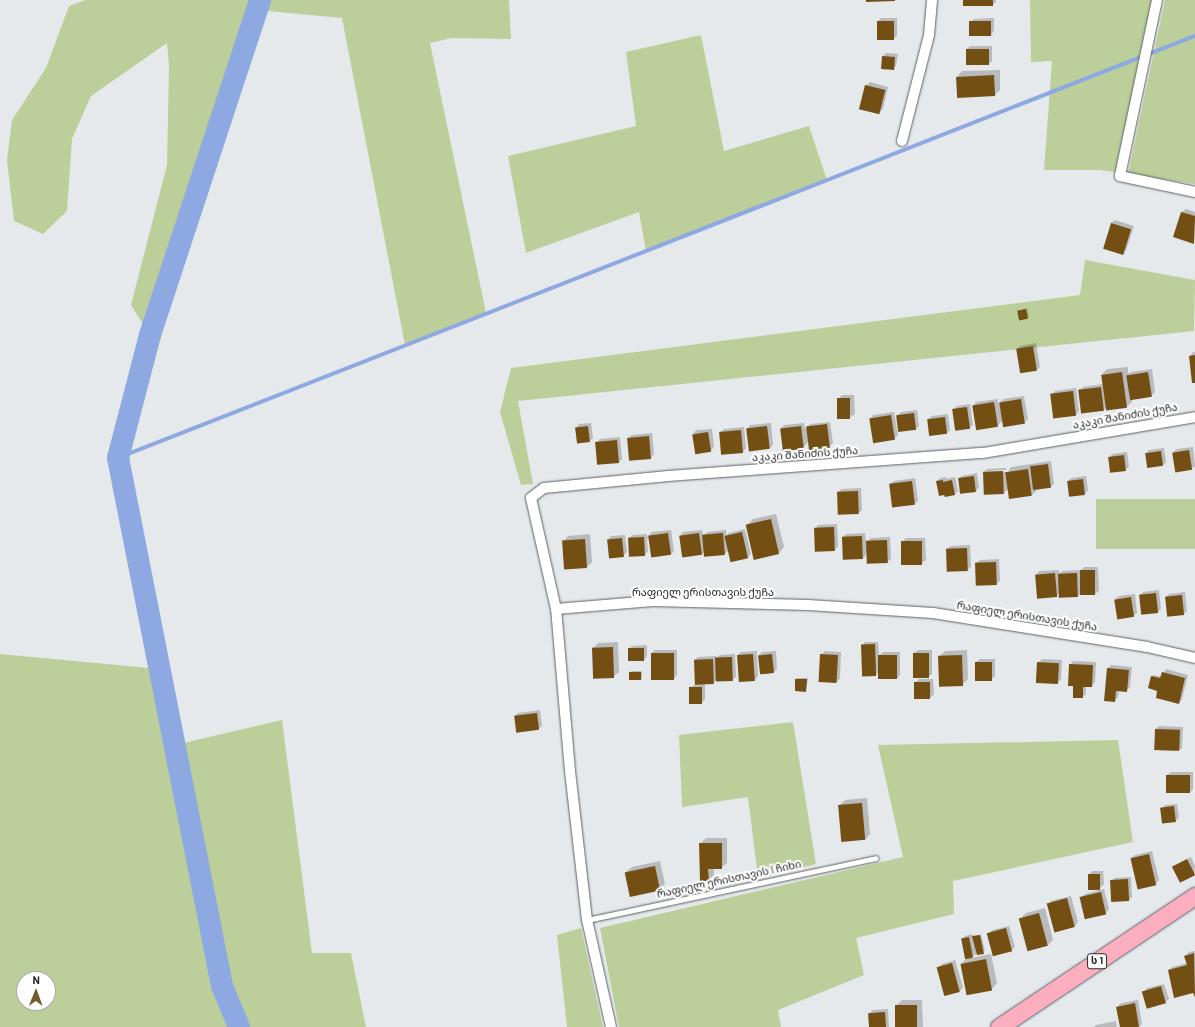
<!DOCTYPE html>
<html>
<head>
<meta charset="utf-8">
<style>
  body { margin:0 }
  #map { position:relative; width:1195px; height:1027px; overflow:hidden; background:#e6e9ec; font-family:Barlow,"Noto Sans Georgian",sans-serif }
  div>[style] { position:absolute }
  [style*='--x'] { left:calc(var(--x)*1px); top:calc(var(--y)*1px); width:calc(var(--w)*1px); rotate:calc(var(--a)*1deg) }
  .green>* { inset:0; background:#bccf9a; transform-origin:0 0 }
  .shadow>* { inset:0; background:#0003 }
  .stream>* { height:3.5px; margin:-1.75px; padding:0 1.75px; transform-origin:1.75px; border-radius:1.75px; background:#8ea9e1 }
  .river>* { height:22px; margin:-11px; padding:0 11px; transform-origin:11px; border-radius:11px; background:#8ea9e1 }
  .building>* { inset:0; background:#744f13; transform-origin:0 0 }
  .roads { filter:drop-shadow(0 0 1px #5d5f61) drop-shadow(0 0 1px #5d5f61) }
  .service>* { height:5px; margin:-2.5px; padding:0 2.5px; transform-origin:2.5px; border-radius:2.5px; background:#fff }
  .minor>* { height:10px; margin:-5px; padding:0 5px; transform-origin:5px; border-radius:5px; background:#fff }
  .trunk>* { height:17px; margin:-8.5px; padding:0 8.5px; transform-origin:8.5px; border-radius:8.5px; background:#fbafbe }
  span { translate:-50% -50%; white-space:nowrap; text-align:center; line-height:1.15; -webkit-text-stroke:4px #fff; paint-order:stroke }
  .shield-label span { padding:1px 3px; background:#fff; border:1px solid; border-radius:3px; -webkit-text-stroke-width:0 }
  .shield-label { font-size:10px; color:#272829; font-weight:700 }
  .street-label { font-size:11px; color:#272829 }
  .north { position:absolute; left:16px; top:971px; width:40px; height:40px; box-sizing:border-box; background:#fff; border:1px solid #a9a9a9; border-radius:50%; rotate:1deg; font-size:11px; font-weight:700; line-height:16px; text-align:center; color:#272829 }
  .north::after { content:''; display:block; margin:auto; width:14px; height:18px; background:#715e2c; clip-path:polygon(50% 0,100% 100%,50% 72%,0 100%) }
</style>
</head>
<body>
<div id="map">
  <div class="green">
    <div style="clip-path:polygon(85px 0,509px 0,511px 39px,452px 38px,430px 43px,486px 313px,405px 345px,342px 18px,257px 10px,150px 335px,131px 305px,167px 165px,169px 66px,167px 43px,91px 96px,72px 139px,67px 211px,43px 234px,14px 221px,7px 160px,12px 120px,46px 68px,69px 6px)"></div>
    <div style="clip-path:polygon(1030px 0,1152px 0,1115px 172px,1100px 170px,1044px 170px,1052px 61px,1031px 62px)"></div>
    <div style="clip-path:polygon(1165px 0,1195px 0,1195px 184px,1128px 174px)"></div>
    <div style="clip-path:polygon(701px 35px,724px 151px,809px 126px,827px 180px,646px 251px,639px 212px,526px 253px,508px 156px,636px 126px,626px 52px)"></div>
    <div style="clip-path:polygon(1085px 260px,1195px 280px,1194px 331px,518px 401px,533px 484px,521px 485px,500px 412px,511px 368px,1080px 295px)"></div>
    <div style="left:1195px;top:499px;width:50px;height:99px;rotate:90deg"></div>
    <div style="clip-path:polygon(evenodd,0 654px,160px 669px,175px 745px,282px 720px,312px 953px,351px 953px,366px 1027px,0 1027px,0 654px,24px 979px,48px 979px,48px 1003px,24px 1003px,24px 979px)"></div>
    <div style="clip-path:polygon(793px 722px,816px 864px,758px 878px,748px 797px,682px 807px,679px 735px)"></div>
    <div style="clip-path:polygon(1118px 740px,1133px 842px,953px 881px,954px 914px,856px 938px,864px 975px,778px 1010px,781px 1027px,619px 1027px,600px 928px,903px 857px,878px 745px)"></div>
    <div style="clip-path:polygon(581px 928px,603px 1027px,567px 1027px,557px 935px)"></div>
  </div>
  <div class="shadow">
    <div style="clip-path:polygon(964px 0,996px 0,996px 2px,992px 5px)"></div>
    <div style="clip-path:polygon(881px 18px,897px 18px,897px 36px,893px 39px,878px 21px)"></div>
    <div style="clip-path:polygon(994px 18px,994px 31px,991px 35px,970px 22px,974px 19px)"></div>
    <div style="clip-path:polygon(970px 46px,992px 46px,992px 61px,989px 64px,967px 49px)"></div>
    <div style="clip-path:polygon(886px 53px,898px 54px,896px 66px,893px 69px,881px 68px,883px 56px)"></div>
    <div style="clip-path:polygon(1000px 70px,1000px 90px,995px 95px,958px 97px,957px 77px,962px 71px)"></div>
    <div style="clip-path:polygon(870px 82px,888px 87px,883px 109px,880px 112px,866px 86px)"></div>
    <div style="clip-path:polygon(1186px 209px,1195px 212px,1194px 243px,1182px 212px)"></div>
    <div style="clip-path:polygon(1115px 220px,1134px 226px,1126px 250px,1123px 254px,1111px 223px)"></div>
    <div style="clip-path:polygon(1027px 308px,1029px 317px,1027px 318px,1018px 311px)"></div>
    <div style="clip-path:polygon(1036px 343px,1040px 367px,1037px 370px,1017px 349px,1020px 346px)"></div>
    <div style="clip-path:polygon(1193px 352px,1195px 352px,1195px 382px,1193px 382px,1190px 356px)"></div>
    <div style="clip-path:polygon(1128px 367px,1128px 374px,1131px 372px,1152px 369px,1155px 392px,1151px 396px,1131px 398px,1132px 402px,1126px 407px,1106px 408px,1104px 410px,1079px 390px,1083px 387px,1103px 384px,1102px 374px,1107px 369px)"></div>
    <div style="clip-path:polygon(1076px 388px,1079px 411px,1076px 415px,1051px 395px,1055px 391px)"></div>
    <div style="clip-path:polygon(842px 395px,854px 395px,855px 414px,851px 417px,838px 399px)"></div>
    <div style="clip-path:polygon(1024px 396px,1028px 419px,1024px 423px,1002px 421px,997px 426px,973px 406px,976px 402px,998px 399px,998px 404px,1003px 399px)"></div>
    <div style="clip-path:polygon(970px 404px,973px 425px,969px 428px,953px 410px,957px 406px)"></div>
    <div style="clip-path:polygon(917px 410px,919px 426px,916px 429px,897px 416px,901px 412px)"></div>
    <div style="clip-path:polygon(894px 412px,898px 435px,894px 439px,870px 419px,873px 415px)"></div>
    <div style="clip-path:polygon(948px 414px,950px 430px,947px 433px,928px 419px,932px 416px)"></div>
    <div style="clip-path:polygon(830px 422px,833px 443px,829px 447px,808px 442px,803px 448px,781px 428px,784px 425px,804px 423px,805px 429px,810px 424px)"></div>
    <div style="clip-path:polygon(591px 423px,593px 438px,589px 441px,576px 428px,579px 424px)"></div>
    <div style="clip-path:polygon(771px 423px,773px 445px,770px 448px,747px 429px,750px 425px)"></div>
    <div style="clip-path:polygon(744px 427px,746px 448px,743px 452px,723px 454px,720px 432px,724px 429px)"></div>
    <div style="clip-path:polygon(712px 429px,714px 447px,710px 451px,693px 434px,696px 430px)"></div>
    <div style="clip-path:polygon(652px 433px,654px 454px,651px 458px,628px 438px,632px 435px)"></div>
    <div style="clip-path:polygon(620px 437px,622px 459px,619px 462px,596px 443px,600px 439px)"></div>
    <div style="clip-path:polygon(1193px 447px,1195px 466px,1191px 469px,1173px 452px,1177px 449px)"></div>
    <div style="clip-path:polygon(1164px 448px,1166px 462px,1163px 465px,1146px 453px,1149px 450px)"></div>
    <div style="clip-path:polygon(1127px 452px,1129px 466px,1126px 470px,1109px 458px,1112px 454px)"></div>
    <div style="clip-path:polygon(1051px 461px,1054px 484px,1051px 487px,1037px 490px,1032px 495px,1008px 489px,1004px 493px,984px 472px,987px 469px,1006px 468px,1006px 470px,986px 471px,986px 473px,1008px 472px,1011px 467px)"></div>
    <div style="clip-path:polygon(977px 473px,979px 487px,976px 491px,959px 479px,962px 476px)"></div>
    <div style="clip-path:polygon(1086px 476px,1088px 490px,1085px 494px,1068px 482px,1071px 478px)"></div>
    <div style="clip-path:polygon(946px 477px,946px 479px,955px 477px,958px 491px,955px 494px,937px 481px,940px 478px)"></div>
    <div style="clip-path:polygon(915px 478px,918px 501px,915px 504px,890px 484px,894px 481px)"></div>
    <div style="clip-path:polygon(861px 488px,862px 510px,858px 513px,838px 492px,842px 489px)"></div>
    <div style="clip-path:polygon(776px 514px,784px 547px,779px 553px,747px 525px,753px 519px)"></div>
    <div style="clip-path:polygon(837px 524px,838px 546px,835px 550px,816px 551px,815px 529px,818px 525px)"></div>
    <div style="clip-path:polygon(745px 529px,751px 554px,748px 557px,729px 550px,725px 554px,705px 551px,702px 554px,680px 536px,683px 532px,702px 530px,703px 536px,707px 532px,726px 530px,726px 535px,729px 533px)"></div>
    <div style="clip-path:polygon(671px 530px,674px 551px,671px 554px,649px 538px,647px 539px,648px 551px,645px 555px,631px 556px,629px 538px,633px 535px,647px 534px,647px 537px,652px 532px)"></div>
    <div style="clip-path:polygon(865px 533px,866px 543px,871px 538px,890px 537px,891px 559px,887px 562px,868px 553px,863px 558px,843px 537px,846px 534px)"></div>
    <div style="clip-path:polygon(590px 534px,592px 562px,587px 567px,563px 542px,568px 536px)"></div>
    <div style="clip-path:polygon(625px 535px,627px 552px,623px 556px,608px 539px,611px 536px)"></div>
    <div style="clip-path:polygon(906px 538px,925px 538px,926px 560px,922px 563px,902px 542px)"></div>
    <div style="clip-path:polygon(970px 545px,971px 567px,967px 570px,947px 549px,951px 546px)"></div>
    <div style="clip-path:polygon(999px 559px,1000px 581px,996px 584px,976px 563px,980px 560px)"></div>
    <div style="clip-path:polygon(1084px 567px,1098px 567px,1099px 591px,1095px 594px,1081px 593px,1078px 596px,1059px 593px,1056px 596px,1036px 575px,1039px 571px,1059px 570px,1059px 574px,1062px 571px,1081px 570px)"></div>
    <div style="clip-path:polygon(1159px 590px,1161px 609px,1158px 612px,1140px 595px,1143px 592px)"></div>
    <div style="clip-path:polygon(1185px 592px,1187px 611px,1184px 614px,1168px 616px,1166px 597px,1169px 594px)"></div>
    <div style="clip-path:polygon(1135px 594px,1137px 613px,1133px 616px,1115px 599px,1119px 596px)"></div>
    <div style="clip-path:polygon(618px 642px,619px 672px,613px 677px,593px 648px,598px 643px)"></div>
    <div style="clip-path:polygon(865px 642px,878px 642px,879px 656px,883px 652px,900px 652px,900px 675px,897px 679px,879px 671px,876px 675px,863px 675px,862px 646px)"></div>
    <div style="clip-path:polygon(647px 645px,647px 656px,644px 660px,629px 649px,632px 646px)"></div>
    <div style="clip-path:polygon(655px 650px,677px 650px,677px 675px,674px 679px,652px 653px)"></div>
    <div style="clip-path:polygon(918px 650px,932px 650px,932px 674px,928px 677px,914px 653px)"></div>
    <div style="clip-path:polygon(967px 650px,968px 679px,962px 685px,939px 657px,945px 651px)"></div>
    <div style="clip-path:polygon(757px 651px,757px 657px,762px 652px,776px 651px,777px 669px,774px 672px,761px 674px,759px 657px,757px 657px,758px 676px,755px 680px,738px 655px,741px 652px)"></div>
    <div style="clip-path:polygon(825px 651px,841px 652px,840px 678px,837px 682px,821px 655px)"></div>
    <div style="clip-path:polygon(735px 654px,736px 677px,732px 680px,717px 679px,713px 683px,705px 683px,705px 699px,702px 703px,690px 688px,696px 684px,695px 660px,698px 657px,716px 656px,716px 658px,720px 655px)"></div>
    <div style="clip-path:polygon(980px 659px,995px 659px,995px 676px,991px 680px,976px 662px)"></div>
    <div style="clip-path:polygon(1042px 659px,1062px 660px,1061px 679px,1058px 683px,1038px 663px)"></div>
    <div style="clip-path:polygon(1073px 661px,1096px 662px,1095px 682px,1092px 686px,1086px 686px,1086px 694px,1082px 697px,1074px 685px,1070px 665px)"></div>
    <div style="clip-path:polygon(1111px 665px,1132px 667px,1130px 687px,1127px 690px,1119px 690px,1118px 697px,1115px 701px,1107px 669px)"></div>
    <div style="clip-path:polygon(1166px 669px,1188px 675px,1182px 699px,1179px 703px,1159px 687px,1152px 677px,1153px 675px,1162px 677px)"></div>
    <div style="clip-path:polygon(632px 671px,642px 671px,642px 678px,641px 679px,630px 672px)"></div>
    <div style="clip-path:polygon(797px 678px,808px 678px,806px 691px,796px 679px)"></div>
    <div style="clip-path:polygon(919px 679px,933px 679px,934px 694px,930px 698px,915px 683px)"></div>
    <div style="clip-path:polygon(540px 710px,542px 726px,538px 729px,515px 716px,518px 713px)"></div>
    <div style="clip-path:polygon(1159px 726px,1183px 727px,1182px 748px,1178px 751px,1154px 750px,1156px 729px)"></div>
    <div style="clip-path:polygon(1171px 772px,1193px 772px,1193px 789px,1190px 792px,1167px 775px)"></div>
    <div style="clip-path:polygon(867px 798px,870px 834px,865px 840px,839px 806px,845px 800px)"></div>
    <div style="clip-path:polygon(1177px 804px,1179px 817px,1176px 821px,1161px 809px,1165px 805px)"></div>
    <div style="clip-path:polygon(706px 838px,727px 838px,727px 863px,721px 868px,714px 868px,714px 875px,708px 880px,700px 844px)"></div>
    <div style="clip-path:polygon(1152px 851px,1159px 880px,1156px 884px,1131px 858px,1135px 855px)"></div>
    <div style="clip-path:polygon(1191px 857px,1195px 866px,1194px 874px,1173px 867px)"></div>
    <div style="clip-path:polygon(660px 861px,665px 884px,660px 889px,626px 872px,632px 867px)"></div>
    <div style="clip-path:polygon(1092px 871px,1103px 871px,1104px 884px,1100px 888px,1089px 875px)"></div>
    <div style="clip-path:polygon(1131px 877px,1132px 897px,1129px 900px,1111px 881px,1115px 878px)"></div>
    <div style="clip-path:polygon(1104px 889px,1109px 909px,1106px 913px,1081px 898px,1085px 894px)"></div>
    <div style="clip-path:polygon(1071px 896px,1078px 922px,1075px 926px,1055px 931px,1048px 904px,1051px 901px)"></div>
    <div style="clip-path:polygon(1045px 908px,1053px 940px,1048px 945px,1020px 919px,1026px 913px)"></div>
    <div style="clip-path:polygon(1009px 926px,1015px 947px,1011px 950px,988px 934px,992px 930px)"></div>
    <div style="clip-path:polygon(972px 934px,973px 937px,981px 934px,985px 951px,977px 953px,971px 958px,991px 954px,997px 983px,992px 989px,961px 964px,966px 959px,962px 939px,965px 936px)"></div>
    <div style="clip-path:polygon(1195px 951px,1195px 995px,1194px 992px,1169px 970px,1172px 967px,1187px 963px,1185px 956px,1189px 952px)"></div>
    <div style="clip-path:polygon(955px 960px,963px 987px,960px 991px,946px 995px,938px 968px,942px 964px)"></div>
    <div style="clip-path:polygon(1164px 984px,1169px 999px,1165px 1002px,1144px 992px,1147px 988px)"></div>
    <div style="clip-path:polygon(902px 1000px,922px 1000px,923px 1027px,897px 1027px,896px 1006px)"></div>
    <div style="clip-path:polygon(1138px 1000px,1142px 1024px,1139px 1027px,1121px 1027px,1117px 1007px,1121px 1003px)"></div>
    <div style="clip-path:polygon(888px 1009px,889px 1027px,870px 1027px,869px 1014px,873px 1010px)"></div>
    <div style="clip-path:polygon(1116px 1021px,1117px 1027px,1094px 1027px,1096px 1025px)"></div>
  </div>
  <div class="stream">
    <div style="--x:118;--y:458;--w:1157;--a:-21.4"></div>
  </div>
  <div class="river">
    <div style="--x:239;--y:1027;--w:44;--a:-112.5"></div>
    <div style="--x:222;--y:986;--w:538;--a:-101.14"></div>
    <div style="--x:118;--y:458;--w:127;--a:-75.4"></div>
    <div style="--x:150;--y:335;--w:353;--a:-71.8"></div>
  </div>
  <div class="building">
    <div style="clip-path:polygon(866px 0,895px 0,895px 1px,866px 2px)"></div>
    <div style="left:963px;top:0;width:30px;height:6px"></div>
    <div style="left:877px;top:21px;width:17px;height:19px"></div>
    <div style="left:991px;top:21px;width:15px;height:22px;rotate:90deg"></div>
    <div style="left:966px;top:49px;width:23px;height:16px"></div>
    <div style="left:882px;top:56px;width:13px;height:13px;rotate:4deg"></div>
    <div style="left:994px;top:75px;width:21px;height:38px;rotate:87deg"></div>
    <div style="left:865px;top:85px;width:21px;height:25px;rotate:14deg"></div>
    <div style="clip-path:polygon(1181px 212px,1195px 216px,1194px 244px,1173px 237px)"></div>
    <div style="left:1111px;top:223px;width:21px;height:27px;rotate:17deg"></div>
    <div style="left:1026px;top:309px;width:10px;height:9px;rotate:79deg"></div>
    <div style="left:1033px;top:346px;width:25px;height:17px;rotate:81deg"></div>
    <div style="clip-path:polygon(1195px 355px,1195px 383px,1192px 383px,1189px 356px)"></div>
    <div style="left:1122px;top:372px;width:36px;height:21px;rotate:82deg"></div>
    <div style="left:1148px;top:372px;width:25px;height:22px;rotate:81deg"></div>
    <div style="left:1101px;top:387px;width:24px;height:23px;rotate:83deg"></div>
    <div style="left:1073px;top:391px;width:25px;height:23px;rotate:83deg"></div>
    <div style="left:837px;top:398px;width:13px;height:21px"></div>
    <div style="left:1021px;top:399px;width:25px;height:22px;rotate:81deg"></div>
    <div style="left:994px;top:402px;width:25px;height:22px;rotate:81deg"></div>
    <div style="left:967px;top:407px;width:22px;height:15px;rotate:82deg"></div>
    <div style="left:914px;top:413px;width:17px;height:18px;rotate:83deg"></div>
    <div style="left:891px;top:415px;width:25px;height:22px;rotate:81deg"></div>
    <div style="left:945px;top:417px;width:17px;height:18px;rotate:83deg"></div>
    <div style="left:827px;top:424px;width:24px;height:21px;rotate:83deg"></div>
    <div style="left:588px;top:426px;width:16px;height:13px;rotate:83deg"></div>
    <div style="left:767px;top:426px;width:23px;height:21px;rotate:83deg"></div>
    <div style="left:801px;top:426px;width:23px;height:21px;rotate:83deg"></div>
    <div style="left:741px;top:430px;width:23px;height:22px;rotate:85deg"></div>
    <div style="left:708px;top:432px;width:20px;height:16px;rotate:81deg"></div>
    <div style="left:649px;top:436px;width:23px;height:22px;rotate:85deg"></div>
    <div style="left:617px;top:440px;width:23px;height:22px;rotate:85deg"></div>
    <div style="left:1189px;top:450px;width:20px;height:17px;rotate:81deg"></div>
    <div style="left:1161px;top:451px;width:15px;height:16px;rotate:82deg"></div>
    <div style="left:1124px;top:455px;width:16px;height:16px;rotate:83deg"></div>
    <div style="left:1048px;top:464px;width:24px;height:18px;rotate:83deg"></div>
    <div style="left:1028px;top:469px;width:27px;height:23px;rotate:82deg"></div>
    <div style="left:1003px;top:471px;width:23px;height:20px;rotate:88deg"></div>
    <div style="left:974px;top:476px;width:16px;height:16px;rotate:83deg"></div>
    <div style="left:1083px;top:479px;width:16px;height:16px;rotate:83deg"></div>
    <div style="clip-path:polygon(943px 480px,943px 482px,952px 480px,955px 495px,945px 497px,944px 495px,939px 496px,936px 481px)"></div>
    <div style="left:912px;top:481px;width:24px;height:23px;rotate:83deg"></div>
    <div style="left:858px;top:491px;width:23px;height:21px;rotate:88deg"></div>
    <div style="left:771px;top:519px;width:36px;height:26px;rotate:77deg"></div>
    <div style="left:834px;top:527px;width:24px;height:20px;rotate:88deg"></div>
    <div style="left:742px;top:532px;width:27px;height:18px;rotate:77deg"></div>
    <div style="left:668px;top:533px;width:22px;height:20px;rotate:82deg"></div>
    <div style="left:699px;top:533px;width:22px;height:20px;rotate:82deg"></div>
    <div style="left:723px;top:533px;width:22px;height:21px;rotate:85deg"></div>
    <div style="left:862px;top:536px;width:23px;height:20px;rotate:88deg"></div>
    <div style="left:644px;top:537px;width:19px;height:16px;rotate:87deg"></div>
    <div style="left:622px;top:538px;width:19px;height:15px;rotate:84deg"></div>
    <div style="left:585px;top:539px;width:29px;height:23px;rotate:86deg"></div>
    <div style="left:887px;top:540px;width:23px;height:21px;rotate:88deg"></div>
    <div style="left:901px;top:541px;width:21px;height:24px"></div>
    <div style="left:967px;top:548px;width:23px;height:21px;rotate:88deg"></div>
    <div style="left:996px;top:562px;width:23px;height:21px;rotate:88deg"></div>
    <div style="left:1080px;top:570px;width:15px;height:25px"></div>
    <div style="left:1055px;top:573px;width:24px;height:20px;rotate:85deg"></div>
    <div style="left:1077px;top:573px;width:24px;height:19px;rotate:88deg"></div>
    <div style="left:1156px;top:593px;width:20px;height:17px;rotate:84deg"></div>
    <div style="left:1182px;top:595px;width:20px;height:17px;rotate:84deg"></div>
    <div style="left:1131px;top:597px;width:20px;height:17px;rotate:81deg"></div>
    <div style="left:875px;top:644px;width:32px;height:14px;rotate:88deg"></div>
    <div style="left:613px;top:647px;width:31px;height:21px;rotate:88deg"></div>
    <div style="left:644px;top:648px;width:13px;height:16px;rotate:90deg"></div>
    <div style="left:651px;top:653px;width:23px;height:27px"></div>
    <div style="left:913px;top:653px;width:16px;height:25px"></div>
    <div style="left:753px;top:654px;width:27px;height:16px;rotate:86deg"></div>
    <div style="left:772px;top:654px;width:19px;height:14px;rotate:84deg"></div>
    <div style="left:820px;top:654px;width:18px;height:28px;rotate:3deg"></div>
    <div style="left:878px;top:655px;width:19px;height:24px"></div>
    <div style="left:962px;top:655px;width:31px;height:24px;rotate:88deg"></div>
    <div style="left:732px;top:657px;width:24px;height:17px;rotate:88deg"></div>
    <div style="left:713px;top:659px;width:25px;height:19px;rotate:88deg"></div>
    <div style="left:975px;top:662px;width:17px;height:19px"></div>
    <div style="left:1037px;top:662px;width:22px;height:21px;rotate:3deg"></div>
    <div style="clip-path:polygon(1069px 664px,1093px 665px,1092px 687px,1083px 687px,1083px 698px,1073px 698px,1073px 686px,1068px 686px)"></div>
    <div style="clip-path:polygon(1107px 668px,1129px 670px,1127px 692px,1116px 691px,1115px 702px,1104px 701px)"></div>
    <div style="left:629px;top:672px;width:12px;height:8px"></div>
    <div style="clip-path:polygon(1162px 672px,1185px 678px,1179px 704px,1156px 698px,1157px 691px,1148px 688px,1151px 676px,1160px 678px)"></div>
    <div style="clip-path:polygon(795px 679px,807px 679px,806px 692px,795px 691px)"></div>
    <div style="left:914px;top:682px;width:16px;height:17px"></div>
    <div style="left:689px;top:687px;width:13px;height:17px"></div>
    <div style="left:537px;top:713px;width:17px;height:23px;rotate:83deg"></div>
    <div style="left:1155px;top:729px;width:25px;height:21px;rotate:2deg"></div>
    <div style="left:1166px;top:775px;width:24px;height:18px"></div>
    <div style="left:862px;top:803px;width:37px;height:24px;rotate:85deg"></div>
    <div style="left:1174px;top:806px;width:16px;height:14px;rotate:83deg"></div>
    <div style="clip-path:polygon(699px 843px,722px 843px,722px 869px,708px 869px,709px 881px,700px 881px)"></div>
    <div style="left:1149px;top:854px;width:32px;height:19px;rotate:77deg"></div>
    <div style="left:1187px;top:859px;width:18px;height:17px;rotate:63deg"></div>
    <div style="left:655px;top:866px;width:25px;height:31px;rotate:78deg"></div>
    <div style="left:1088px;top:874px;width:12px;height:16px"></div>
    <div style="left:1128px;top:879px;width:22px;height:18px;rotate:87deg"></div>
    <div style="left:1101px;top:892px;width:23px;height:22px;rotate:77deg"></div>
    <div style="left:1067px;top:898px;width:30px;height:21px;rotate:75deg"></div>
    <div style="left:1039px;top:913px;width:34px;height:21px;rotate:75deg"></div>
    <div style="left:1006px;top:928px;width:24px;height:20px;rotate:75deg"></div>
    <div style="clip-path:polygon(980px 935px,984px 954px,977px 955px,972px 936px)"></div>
    <div style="left:969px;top:937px;width:21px;height:8px;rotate:79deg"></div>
    <div style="clip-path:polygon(1194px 953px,1195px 997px,1193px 993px,1174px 998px,1168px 970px,1187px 965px,1184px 956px)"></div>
    <div style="left:986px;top:959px;width:32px;height:26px;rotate:79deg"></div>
    <div style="left:952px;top:963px;width:30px;height:16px;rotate:75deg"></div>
    <div style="left:1161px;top:986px;width:18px;height:20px;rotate:74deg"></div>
    <div style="clip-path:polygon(1135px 1003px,1139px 1027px,1120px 1027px,1116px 1007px)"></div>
    <div style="left:895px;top:1005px;width:22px;height:22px"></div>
    <div style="left:885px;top:1012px;width:15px;height:17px;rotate:86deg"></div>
  </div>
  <div class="roads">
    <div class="service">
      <div style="--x:587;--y:920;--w:295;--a:-12.1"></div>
    </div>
    <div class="minor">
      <div style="--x:1157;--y:0;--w:180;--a:101.9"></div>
      <div style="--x:1120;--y:176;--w:77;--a:12"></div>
      <div style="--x:902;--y:141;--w:109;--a:-75.7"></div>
      <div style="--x:929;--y:35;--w:35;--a:-85"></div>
      <div style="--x:556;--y:609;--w:97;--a:-4.7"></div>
      <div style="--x:653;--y:601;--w:155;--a:1.5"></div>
      <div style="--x:808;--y:605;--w:125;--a:3.7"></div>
      <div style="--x:933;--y:613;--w:217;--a:9"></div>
      <div style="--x:1147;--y:647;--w:49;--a:12.9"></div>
      <div style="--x:611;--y:1027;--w:110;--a:-102.6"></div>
      <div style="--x:587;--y:920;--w:150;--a:-96.5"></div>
      <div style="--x:570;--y:771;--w:163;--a:-94.9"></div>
      <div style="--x:556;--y:609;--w:114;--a:-102.7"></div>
      <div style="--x:531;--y:498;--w:16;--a:-38"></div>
      <div style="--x:544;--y:488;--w:125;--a:-5.5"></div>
      <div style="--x:668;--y:476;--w:316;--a:-4.2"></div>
      <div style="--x:983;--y:453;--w:215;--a:-9.6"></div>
    </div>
    <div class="trunk">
      <div style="--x:999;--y:1027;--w:236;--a:-33.8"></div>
    </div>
  </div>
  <div class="shield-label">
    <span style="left:1097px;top:961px">ს 1</span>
  </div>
  <div class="street-label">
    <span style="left:1125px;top:416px;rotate:-10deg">აკაკი შანიძის ქუჩა</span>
    <span style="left:805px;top:454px;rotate:-4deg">აკაკი შანიძის ქუჩა</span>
    <span style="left:703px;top:592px">რაფიელ ერისთავის ქუჩა</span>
    <span style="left:1027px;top:616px;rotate:9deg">რაფიელ ერისთავის ქუჩა</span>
    <span style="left:729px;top:879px;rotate:-12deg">რაფიელ ერისთავის I ჩიხი</span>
  </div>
  <div class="north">N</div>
</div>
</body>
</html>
